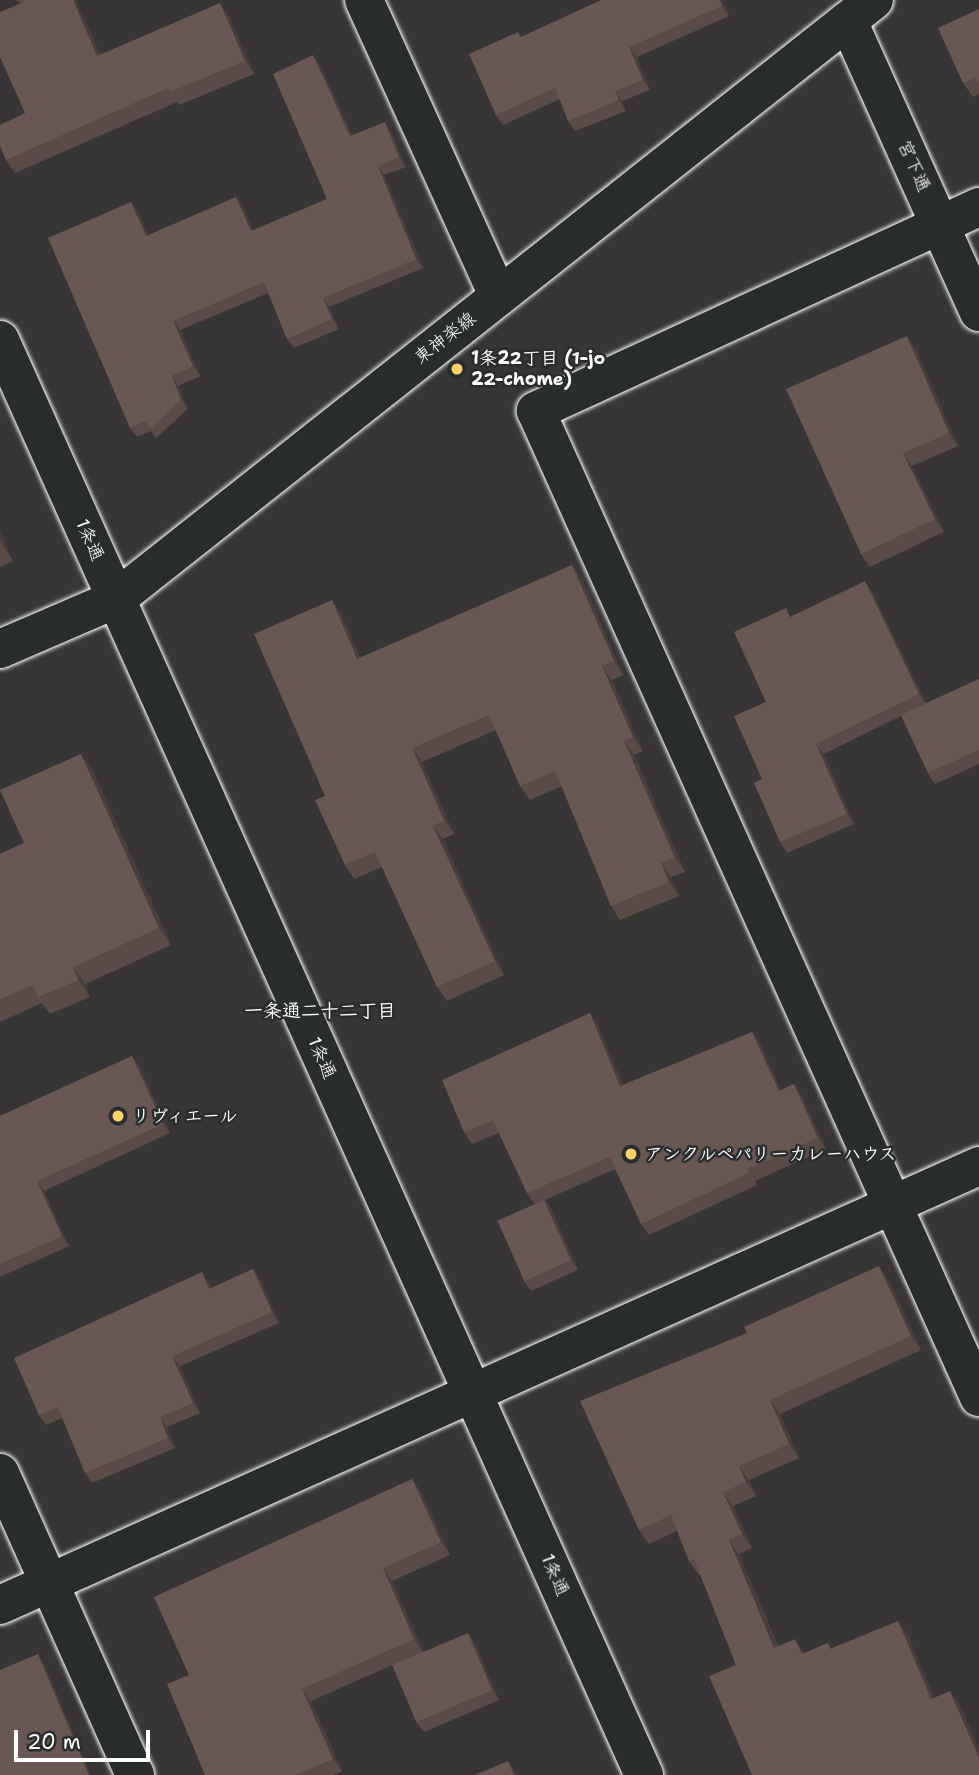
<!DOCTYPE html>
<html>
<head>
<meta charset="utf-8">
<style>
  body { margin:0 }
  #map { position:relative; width:979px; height:1775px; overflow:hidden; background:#373536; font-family:"Shantell Sans","Klee One",sans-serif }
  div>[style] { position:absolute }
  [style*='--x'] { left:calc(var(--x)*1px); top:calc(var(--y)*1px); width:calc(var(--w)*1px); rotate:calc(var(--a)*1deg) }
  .roads { filter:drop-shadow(0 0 2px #fff) drop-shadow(0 0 2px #fff) }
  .street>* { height:38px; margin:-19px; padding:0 19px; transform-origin:19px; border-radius:19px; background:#2a2d2e }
  .secondary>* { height:38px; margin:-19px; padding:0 19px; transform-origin:19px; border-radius:19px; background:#2a2d2e }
  .wall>* { inset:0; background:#5a4b48 }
  .shaded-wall>* { inset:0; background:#4a3d3b }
  .building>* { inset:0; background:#695754; transform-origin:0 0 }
  .dots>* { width:19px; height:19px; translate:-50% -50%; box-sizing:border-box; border:4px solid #2a2d2e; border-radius:50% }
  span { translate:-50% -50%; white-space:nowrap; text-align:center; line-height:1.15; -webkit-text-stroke:5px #2a2d2e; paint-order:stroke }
  .street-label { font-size:18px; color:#fff }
  .poi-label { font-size:18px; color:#fff; font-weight:700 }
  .left { translate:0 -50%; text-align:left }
  .neighbourhood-label { font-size:19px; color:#fff; font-weight:700 }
  .scale { position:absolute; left:14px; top:1730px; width:136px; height:32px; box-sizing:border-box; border:4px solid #fff; border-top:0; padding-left:9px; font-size:21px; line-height:24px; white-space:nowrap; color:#fff; -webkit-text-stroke:5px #2a2d2e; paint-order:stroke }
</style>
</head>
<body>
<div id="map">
  <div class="roads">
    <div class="street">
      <div style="--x:364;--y:0;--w:325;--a:65.6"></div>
      <div style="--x:979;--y:207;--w:488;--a:155.3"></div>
      <div style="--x:536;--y:411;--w:1081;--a:65.81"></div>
      <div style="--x:0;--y:1473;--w:331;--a:65.9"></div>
    </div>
    <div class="secondary">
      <div style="--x:848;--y:21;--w:319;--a:65.8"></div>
      <div style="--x:0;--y:340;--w:1573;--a:65.83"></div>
      <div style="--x:0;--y:649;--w:126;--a:-23.3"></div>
      <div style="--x:116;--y:599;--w:966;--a:-38.32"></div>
      <div style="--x:0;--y:1605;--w:1073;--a:-24.15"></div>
    </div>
  </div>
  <div class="wall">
    <div style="clip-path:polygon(16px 0,76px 0,100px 55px,229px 16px,254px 74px,179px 105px,177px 102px,15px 173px,6px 160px,25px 113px,20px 3px)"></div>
    <div style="clip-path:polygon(722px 0,729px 16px,637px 57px,650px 90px,622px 101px,626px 111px,575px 131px,568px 121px,560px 99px,503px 125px,496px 115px,522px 37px)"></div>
    <div style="clip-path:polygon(979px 9px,979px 94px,973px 97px,963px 83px)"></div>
    <div style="clip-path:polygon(320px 65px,352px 135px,391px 132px,406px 167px,384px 175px,423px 268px,329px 307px,339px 329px,294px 348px,287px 339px,268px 293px,180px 330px,200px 376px,178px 386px,188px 409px,156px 438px,151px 431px,137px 437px,130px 428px,138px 211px,148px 235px,243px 206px,253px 230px,327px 199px)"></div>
    <div style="clip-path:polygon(916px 349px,958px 446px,912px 466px,944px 532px,870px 567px,861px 554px)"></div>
    <div style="clip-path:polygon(0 532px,13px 561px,0 567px)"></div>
    <div style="clip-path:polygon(582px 579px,623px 675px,612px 680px,643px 751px,634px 755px,685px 872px,671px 877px,679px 896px,620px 920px,611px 906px,562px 786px,530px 800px,520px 786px,496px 730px,422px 762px,454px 834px,443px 839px,504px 975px,447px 1001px,437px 987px,382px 867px,354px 879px,345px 865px,325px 796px,332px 600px,341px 614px,360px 657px)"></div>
    <div style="clip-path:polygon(872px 591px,926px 703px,979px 679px,979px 764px,935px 784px,928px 773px,901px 716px,824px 754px,854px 824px,787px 853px,780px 842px,762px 779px,766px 702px,792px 616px)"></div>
    <div style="clip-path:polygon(93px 771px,171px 945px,85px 984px,90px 997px,50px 1014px,42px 1003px,0 1022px,0 854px,24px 843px)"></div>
    <div style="clip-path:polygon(598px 1025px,623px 1085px,752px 1032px,760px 1043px,781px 1090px,802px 1096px,826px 1149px,755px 1181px,757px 1185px,649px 1235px,641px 1224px,615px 1169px,545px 1200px,552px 1210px,578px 1270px,531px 1291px,524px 1281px,535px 1205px,527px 1193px,499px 1133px,472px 1144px,464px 1132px)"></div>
    <div style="clip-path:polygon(132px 1056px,139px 1066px,170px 1133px,44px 1191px,69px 1246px,0 1277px,0 1116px)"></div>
    <div style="clip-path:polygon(253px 1269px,261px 1280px,279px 1323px,180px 1366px,200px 1413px,167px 1427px,175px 1448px,92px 1483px,85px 1473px,62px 1418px,46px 1425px,39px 1415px,209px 1282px,211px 1288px)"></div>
    <div style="clip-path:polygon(889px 1280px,921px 1350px,780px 1414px,799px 1458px,749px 1480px,756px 1496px,733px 1506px,752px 1548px,739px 1554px,778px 1646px,805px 1653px,828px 1643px,831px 1649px,908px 1635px,934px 1698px,960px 1705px,979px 1749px,979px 1775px,736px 1665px,701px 1575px,699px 1575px,689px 1561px,677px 1531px,649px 1544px,639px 1530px)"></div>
    <div style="clip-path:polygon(412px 1479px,421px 1492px,450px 1555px,392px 1581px,423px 1651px,475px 1643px,499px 1700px,424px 1732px,416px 1722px,392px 1665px,311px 1701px,342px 1771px,334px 1775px,205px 1775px,189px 1675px)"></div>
  </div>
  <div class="shaded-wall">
    <div style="clip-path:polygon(73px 0,76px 0,107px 69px,97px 56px)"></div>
    <div style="clip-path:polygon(720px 0,722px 0,729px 16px,722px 6px)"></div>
    <div style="clip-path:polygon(220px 3px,229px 16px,254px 74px,245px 61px)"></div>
    <div style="clip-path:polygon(629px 47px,637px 57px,650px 90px,643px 80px)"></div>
    <div style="clip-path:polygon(313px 55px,320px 65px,356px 145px,350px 136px)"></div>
    <div style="clip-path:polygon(615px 91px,622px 101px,626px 111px,619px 100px)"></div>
    <div style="clip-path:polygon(385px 122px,391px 132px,406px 167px,399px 157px)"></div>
    <div style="clip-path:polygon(378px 166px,384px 175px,423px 268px,416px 259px)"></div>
    <div style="clip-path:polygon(236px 197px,243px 206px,257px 240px,251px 231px)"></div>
    <div style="clip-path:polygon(131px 202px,138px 211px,153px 245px,146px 236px)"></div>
    <div style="clip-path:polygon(323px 298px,329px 307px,339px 329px,332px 319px)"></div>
    <div style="clip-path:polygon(173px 321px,180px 330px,200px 376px,193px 366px)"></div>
    <div style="clip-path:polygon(907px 336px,916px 349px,958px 446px,949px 433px)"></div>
    <div style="clip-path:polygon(172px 376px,178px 386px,188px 409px,181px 400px)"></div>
    <div style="clip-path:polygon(903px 453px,912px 466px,944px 532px,935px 519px)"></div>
    <div style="clip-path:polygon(0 532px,13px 561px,1px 543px,0 541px)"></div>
    <div style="clip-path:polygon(572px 565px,582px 579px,623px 675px,614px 661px)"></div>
    <div style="clip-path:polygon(865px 581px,872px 591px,926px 704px,919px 694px)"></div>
    <div style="clip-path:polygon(332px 600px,341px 614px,367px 673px,357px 659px)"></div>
    <div style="clip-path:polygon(602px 666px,612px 680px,643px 751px,633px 737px)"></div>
    <div style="clip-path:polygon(624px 741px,634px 755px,685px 872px,675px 858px)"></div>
    <div style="clip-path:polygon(816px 744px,824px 754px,854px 824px,847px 814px)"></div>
    <div style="clip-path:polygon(412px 748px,422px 762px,454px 834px,444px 820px)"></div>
    <div style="clip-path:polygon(81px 754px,93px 771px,171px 945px,159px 928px)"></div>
    <div style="clip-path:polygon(433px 826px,443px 839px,504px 975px,495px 961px)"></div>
    <div style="clip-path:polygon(661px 863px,671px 877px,679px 896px,669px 882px)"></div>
    <div style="clip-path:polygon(73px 967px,85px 984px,90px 997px,78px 980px)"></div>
    <div style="clip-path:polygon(590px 1013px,598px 1025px,628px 1097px,620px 1086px)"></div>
    <div style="clip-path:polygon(752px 1032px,760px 1043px,787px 1103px,779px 1091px)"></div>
    <div style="clip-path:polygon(132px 1056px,139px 1066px,170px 1133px,163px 1124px)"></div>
    <div style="clip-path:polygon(794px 1084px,802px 1096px,826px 1149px,818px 1138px)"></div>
    <div style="clip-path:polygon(37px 1181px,44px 1191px,69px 1246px,62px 1236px)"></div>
    <div style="clip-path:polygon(544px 1200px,552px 1210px,578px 1270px,571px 1260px)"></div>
    <div style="clip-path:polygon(879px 1266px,889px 1280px,921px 1350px,911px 1336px)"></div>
    <div style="clip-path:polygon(253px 1269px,261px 1280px,279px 1323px,272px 1312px)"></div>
    <div style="clip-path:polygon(202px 1272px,209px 1282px,216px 1299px,209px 1289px)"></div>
    <div style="clip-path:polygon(172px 1356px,180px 1366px,200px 1413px,193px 1403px)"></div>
    <div style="clip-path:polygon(770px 1400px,780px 1414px,799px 1458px,789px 1444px)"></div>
    <div style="clip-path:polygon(160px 1417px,167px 1427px,175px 1448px,168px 1438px)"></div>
    <div style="clip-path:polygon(739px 1466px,749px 1480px,756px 1496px,746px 1482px)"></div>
    <div style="clip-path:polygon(412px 1479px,421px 1492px,450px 1555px,441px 1542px)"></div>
    <div style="clip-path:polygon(723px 1492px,733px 1506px,752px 1548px,742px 1534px)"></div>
    <div style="clip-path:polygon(729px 1540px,739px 1554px,784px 1662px,774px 1648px)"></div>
    <div style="clip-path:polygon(383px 1568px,392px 1581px,423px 1652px,414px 1639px)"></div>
    <div style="clip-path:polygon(898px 1621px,908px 1635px,941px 1714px,931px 1699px)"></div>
    <div style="clip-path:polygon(468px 1633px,475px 1643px,499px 1700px,492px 1690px)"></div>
    <div style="clip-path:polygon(795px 1639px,805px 1653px,802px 1654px)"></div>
    <div style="clip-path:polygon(38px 1654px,44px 1663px,91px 1775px,89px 1775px)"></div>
    <div style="clip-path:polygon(302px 1689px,311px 1701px,342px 1771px,333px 1759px)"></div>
    <div style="clip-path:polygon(950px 1691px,960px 1705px,979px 1749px,979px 1758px)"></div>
    <div style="clip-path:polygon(508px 1761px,517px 1774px,518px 1775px,514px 1775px)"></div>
  </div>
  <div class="building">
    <div style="clip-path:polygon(22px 0,73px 0,97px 56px,220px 3px,245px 61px,170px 92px,168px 88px,6px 160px,0 146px,0 125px,25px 113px,0 57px,0 12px,24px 2px)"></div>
    <div style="clip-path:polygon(601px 0,720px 0,722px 6px,629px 47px,643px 80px,615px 91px,619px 100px,568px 121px,555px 88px,496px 115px,469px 54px,518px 32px,521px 37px)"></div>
    <div style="clip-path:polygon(979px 9px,979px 84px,976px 77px,963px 83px,938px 28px)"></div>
    <div style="clip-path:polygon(313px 55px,350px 136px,385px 122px,399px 157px,378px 166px,416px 259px,323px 298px,332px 319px,287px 339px,264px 282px,173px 321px,193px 366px,172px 376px,181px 400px,150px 429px,146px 421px,130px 428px,48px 238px,131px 202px,146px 236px,236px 197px,251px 231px,327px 199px,273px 74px)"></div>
    <div style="clip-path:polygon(907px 336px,949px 433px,903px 453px,935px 519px,861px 554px,786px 389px)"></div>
    <div style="clip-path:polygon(572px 565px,614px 661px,602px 666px,633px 737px,624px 741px,675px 858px,661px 863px,669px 882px,611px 906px,555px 771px,520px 786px,489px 715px,412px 748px,444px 820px,433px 826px,495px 961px,437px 987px,375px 852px,345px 865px,315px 800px,325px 796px,254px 634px,332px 600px,357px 659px)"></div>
    <div style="clip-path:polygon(865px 581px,919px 694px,816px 744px,847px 814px,780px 842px,754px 783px,762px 779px,734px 716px,766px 702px,734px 632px,786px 608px,790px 617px)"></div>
    <div style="clip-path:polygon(979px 679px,979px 750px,928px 773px,901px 715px)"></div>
    <div style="clip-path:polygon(81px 754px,159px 928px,73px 967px,78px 980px,38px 997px,33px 985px,0 999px,0 854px,24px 843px,0 790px)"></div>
    <div style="clip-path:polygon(590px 1013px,620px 1086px,752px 1032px,779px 1091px,794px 1084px,818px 1138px,747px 1169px,749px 1173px,641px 1224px,610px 1157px,527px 1193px,493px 1120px,464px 1132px,442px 1080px)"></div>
    <div style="clip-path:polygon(132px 1056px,163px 1124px,37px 1181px,62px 1236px,0 1264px,0 1116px)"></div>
    <div style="left:544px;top:1200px;width:66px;height:51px;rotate:66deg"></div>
    <div style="clip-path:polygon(879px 1266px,911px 1336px,770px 1400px,789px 1444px,739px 1466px,746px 1482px,723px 1492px,742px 1534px,729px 1540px,774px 1648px,795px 1639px,802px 1654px,828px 1643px,830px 1649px,898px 1621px,931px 1699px,950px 1691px,979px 1758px,979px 1775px,752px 1775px,709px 1676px,736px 1665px,694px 1559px,689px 1561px,671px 1515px,639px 1530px,580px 1401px,747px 1333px,744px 1327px)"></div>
    <div style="clip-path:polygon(253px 1269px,272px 1312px,172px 1356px,193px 1403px,160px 1417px,168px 1438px,85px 1473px,58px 1407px,39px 1415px,14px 1358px,202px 1272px,209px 1289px)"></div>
    <div style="clip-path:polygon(412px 1479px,441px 1542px,383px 1568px,414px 1639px,302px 1689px,333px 1759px,295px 1775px,205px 1775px,167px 1684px,189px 1675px,154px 1597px)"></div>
    <div style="left:468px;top:1633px;width:62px;height:82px;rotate:67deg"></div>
    <div style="clip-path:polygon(38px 1654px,89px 1775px,0 1775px,0 1670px)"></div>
    <div style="clip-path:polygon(508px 1761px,514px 1775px,475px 1775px)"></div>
  </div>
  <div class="dots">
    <div style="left:457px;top:369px;background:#ffd166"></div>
    <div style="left:118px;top:1116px;background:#ffd166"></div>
    <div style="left:631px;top:1154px;background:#ffd166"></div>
  </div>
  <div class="street-label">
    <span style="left:914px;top:166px;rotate:66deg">宮下通</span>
    <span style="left:445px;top:338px;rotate:-38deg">東神楽線</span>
    <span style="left:90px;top:540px;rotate:66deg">1条通</span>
    <span style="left:322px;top:1058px;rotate:66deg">1条通</span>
    <span style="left:555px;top:1575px;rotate:66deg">1条通</span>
  </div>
  <div class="poi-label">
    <span class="left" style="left:471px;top:369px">1条22丁目 (1-jo<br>22-chome)</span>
    <span class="left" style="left:132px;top:1116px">リヴィエール</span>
    <span class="left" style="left:645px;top:1154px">アンクルぺパリーカレーハウス</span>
  </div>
  <div class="neighbourhood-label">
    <span style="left:320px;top:1011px">一条通二十二丁目</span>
  </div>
  <div class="scale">20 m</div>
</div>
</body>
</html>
